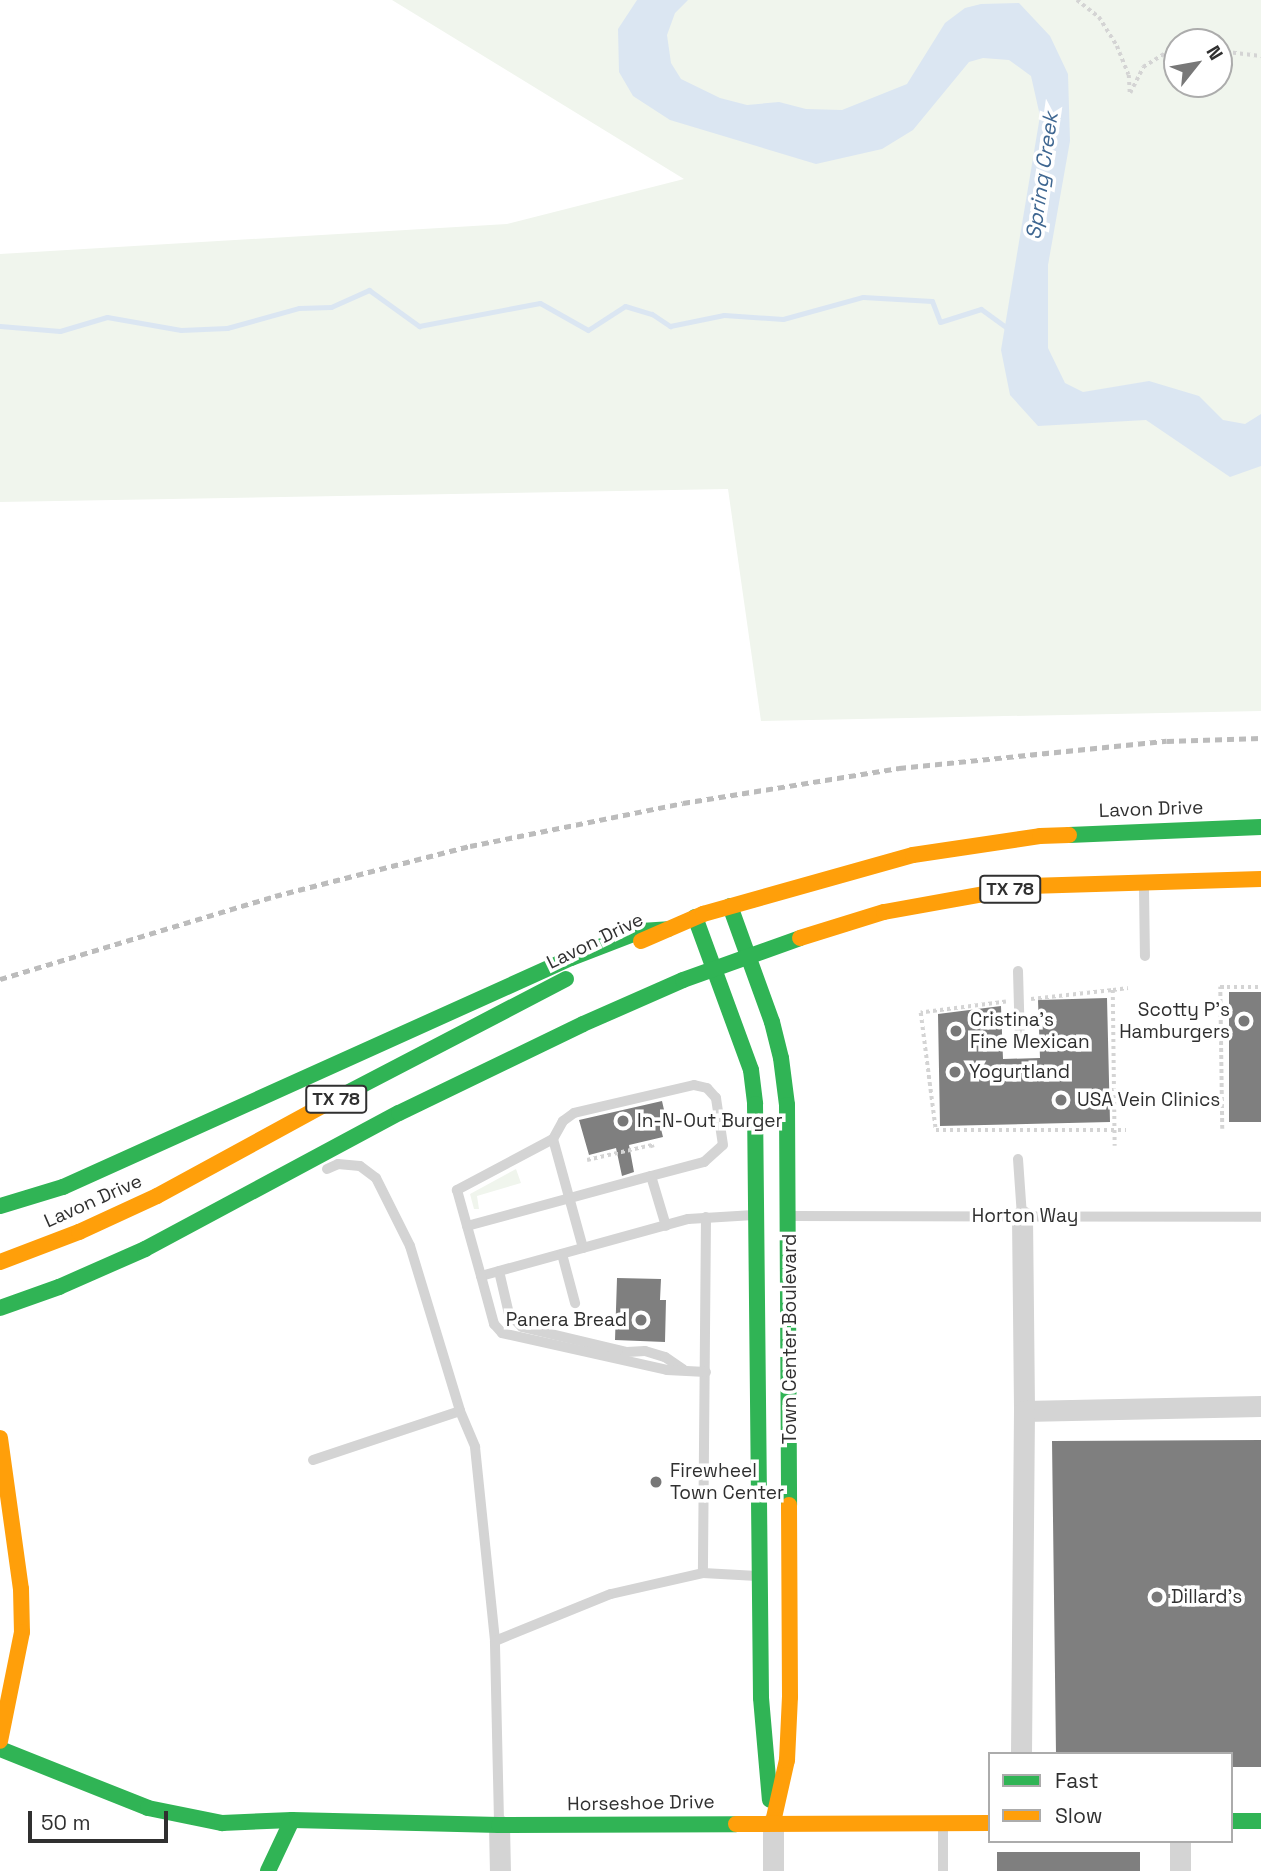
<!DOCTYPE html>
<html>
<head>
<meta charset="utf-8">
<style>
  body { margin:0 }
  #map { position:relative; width:1261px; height:1871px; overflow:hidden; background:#fff; font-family:"Space Grotesk",sans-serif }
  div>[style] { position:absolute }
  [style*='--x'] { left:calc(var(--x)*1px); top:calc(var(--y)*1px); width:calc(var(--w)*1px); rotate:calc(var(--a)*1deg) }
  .green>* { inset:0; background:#f0f5ed }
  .water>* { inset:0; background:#dbe6f2 }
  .stream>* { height:5px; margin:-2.5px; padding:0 2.5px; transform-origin:2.5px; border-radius:2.5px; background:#dbe6f2 }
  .building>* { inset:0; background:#7f7f7f; transform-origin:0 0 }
  .path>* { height:3.5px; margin-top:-1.75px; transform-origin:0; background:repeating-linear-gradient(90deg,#d4d4d4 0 3.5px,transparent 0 7px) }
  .lane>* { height:10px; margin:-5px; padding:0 5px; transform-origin:5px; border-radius:5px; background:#d4d4d4 }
  .street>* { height:21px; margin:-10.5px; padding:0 10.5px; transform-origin:10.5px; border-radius:10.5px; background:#d4d4d4 }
  .fast>* { height:16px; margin:-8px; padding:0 8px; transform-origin:8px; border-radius:8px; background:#30b455 }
  .slow>* { height:16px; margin:-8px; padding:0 8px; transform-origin:8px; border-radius:8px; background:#ff9f0a }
  .rail>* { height:5px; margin-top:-2.5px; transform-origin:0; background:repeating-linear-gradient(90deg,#bcbcbc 0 7px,transparent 0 12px) }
  .dots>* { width:19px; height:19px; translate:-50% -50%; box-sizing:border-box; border:4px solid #fff; border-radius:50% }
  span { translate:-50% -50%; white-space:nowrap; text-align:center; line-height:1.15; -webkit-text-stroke:7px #fff; paint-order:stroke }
  .shield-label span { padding:2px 5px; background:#fff; border:2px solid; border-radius:5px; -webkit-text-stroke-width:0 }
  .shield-label { font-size:18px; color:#303030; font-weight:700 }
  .street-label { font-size:19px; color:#303030 }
  .poi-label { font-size:19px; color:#303030 }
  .right { translate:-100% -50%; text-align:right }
  .left { translate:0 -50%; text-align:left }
  .water-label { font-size:21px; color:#3f6791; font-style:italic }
  .legend { position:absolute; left:988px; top:1752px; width:245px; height:91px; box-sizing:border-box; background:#fff; border:2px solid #acacac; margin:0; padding:9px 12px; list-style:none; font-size:21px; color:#303030 }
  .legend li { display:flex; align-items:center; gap:14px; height:35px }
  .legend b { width:35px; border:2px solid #acacac }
  .north { position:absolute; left:1163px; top:28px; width:70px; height:70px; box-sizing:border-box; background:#fff; border:2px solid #acacac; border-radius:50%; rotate:59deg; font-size:19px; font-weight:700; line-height:28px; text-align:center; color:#303030 }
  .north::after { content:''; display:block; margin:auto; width:24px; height:32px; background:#787878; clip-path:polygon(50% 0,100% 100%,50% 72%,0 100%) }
  .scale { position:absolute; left:28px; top:1811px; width:140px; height:32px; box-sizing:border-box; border:4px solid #303030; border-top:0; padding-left:9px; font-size:21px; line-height:24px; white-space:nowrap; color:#303030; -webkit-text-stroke:5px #fff; paint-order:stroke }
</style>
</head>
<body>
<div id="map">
  <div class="green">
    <div style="clip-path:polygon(evenodd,392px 0,1261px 0,1261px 711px,761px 721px,728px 489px,0 502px,0 254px,507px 224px,684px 179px,392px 0,1177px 42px,1219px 42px,1219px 84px,1177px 84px,1177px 42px)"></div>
    <div style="clip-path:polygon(516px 1169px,521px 1183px,477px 1196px,479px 1209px,474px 1209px,470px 1194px)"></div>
  </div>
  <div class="water">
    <div style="clip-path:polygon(637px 0,688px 0,675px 13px,667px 35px,671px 63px,681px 79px,720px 98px,747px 105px,779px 102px,806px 109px,842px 110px,907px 84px,945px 23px,965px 8px,981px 4px,1019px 3px,1050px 36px,1068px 74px,1070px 141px,1048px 265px,1048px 348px,1065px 383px,1083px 392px,1149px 381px,1199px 396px,1223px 420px,1245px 424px,1261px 414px,1261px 466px,1230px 477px,1146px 420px,1038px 426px,1010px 395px,1001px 350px,1040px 116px,1031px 76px,1009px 60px,983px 58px,969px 62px,913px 130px,882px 149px,816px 164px,670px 120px,633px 96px,619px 72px,618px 29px)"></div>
  </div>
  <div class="stream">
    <div style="--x:0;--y:326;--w:60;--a:4.8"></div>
    <div style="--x:60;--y:331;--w:49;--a:-16.6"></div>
    <div style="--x:107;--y:317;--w:75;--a:10"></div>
    <div style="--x:181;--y:330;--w:46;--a:-2.5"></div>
    <div style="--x:227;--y:328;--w:75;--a:-15.5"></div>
    <div style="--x:299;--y:308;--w:32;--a:-2"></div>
    <div style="--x:331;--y:307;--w:42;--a:-24.1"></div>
    <div style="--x:369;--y:290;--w:62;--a:35.8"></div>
    <div style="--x:419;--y:326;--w:123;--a:-10.8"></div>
    <div style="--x:540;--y:303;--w:55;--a:29.4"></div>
    <div style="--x:588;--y:330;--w:44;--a:-33"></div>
    <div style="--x:625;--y:306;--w:28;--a:17"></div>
    <div style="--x:652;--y:314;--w:22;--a:34"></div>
    <div style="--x:670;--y:326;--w:55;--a:-11.5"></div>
    <div style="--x:724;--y:315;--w:59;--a:3.9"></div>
    <div style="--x:783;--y:319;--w:83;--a:-15.4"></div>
    <div style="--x:863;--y:297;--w:69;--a:3.3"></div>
    <div style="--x:932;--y:301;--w:22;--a:69"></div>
    <div style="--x:940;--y:322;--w:43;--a:-17.6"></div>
    <div style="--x:981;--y:309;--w:34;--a:36"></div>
  </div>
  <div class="building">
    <div style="left:1229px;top:992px;width:32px;height:130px"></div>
    <div style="clip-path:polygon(1107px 998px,1110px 1122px,940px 1126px,938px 1014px,1001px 1006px,1003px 1059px,1040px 1058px,1038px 1000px)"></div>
    <div style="clip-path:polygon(662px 1101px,668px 1127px,661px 1129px,663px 1137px,629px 1145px,634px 1172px,622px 1176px,616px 1148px,589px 1155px,579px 1120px)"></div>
    <div style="clip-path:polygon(617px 1278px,661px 1279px,660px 1300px,666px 1300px,665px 1342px,615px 1340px)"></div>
    <div style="clip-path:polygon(1261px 1440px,1261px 1767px,1231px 1767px,1231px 1754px,1056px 1754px,1052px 1441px)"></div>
    <div style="left:1140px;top:1852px;width:19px;height:143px;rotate:90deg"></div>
  </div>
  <div class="path">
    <div style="--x:1077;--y:0;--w:28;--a:38"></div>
    <div style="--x:1099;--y:17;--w:34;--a:58"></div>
    <div style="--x:1117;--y:46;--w:31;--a:68"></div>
    <div style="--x:1129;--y:75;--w:18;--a:87"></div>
    <div style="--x:1130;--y:93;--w:29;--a:-63"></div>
    <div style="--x:1143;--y:67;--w:26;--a:-32"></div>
    <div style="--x:1165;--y:53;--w:12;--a:-5"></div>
    <div style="--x:1219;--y:51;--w:42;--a:6.8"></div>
    <div style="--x:1113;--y:990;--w:15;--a:-8"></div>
    <div style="--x:1031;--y:999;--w:82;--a:-6.3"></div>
    <div style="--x:1113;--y:990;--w:156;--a:89.3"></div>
    <div style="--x:1006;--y:1002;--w:86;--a:172.6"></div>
    <div style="--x:921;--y:1013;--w:118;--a:82.7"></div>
    <div style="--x:936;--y:1130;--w:190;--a:0"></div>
    <div style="--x:1222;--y:1129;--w:142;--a:-90.8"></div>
    <div style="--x:1220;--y:987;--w:41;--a:0"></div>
    <div style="--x:587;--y:1160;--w:67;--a:-13"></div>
    <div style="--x:652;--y:1145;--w:3;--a:72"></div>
  </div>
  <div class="lane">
    <div style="--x:1144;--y:888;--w:68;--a:89.2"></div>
    <div style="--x:1018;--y:971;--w:72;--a:88.4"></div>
    <div style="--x:553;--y:1139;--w:113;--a:74.6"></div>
    <div style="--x:1018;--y:1159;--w:57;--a:86"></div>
    <div style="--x:327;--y:1169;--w:12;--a:-24"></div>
    <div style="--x:338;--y:1164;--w:22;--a:5"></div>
    <div style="--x:360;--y:1166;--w:20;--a:37"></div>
    <div style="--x:376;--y:1178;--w:76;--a:63.4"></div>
    <div style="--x:410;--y:1246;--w:172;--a:73.1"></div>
    <div style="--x:460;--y:1411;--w:39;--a:67"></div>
    <div style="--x:475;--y:1447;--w:195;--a:84.1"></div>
    <div style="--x:651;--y:1176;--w:55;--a:-14.8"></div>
    <div style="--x:704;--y:1162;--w:25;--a:-42"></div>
    <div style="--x:723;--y:1145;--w:48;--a:-98.5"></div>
    <div style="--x:716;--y:1098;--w:13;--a:-132"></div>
    <div style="--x:707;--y:1088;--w:13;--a:-167"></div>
    <div style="--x:694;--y:1085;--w:123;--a:166.9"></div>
    <div style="--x:574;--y:1113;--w:14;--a:144"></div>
    <div style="--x:563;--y:1121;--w:21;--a:119"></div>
    <div style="--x:553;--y:1139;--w:109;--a:152"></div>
    <div style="--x:457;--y:1190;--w:89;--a:74.4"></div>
    <div style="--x:481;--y:1276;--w:215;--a:-15.4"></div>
    <div style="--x:688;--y:1219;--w:66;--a:-3.5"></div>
    <div style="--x:791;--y:1216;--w:470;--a:0.1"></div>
    <div style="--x:706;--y:1217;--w:356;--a:90.5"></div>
    <div style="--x:703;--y:1573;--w:54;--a:3.2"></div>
    <div style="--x:467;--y:1226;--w:191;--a:-15.2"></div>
    <div style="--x:651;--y:1176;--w:52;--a:73.3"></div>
    <div style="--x:562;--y:1254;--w:51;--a:75.1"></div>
    <div style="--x:499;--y:1271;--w:44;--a:76.9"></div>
    <div style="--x:509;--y:1314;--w:18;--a:45"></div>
    <div style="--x:522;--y:1327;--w:108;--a:13.4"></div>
    <div style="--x:627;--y:1352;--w:18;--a:-3"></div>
    <div style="--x:645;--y:1351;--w:21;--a:17"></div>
    <div style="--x:665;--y:1357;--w:22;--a:34"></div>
    <div style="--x:481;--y:1276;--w:50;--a:74.8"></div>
    <div style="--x:494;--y:1324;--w:12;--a:48"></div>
    <div style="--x:502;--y:1333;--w:169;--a:12.6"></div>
    <div style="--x:667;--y:1370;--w:39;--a:3"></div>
    <div style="--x:313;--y:1460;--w:155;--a:-18.4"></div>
    <div style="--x:499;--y:1821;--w:180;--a:-91.3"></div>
    <div style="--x:495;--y:1641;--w:125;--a:-22.1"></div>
    <div style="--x:611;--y:1594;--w:94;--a:-12.9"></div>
    <div style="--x:943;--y:1871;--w:45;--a:-90"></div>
  </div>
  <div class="street">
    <div style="--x:1022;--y:1216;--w:195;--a:89.4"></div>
    <div style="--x:1024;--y:1411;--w:237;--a:-1.2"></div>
    <div style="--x:1021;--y:1754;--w:343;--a:-89.5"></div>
    <div style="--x:773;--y:1822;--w:49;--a:90"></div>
    <div style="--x:499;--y:1825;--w:46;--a:88.8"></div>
    <div style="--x:1180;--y:1841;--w:30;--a:90"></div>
  </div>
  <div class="fast">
    <div style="--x:1069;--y:835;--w:192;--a:-2.4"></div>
    <div style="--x:730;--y:906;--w:123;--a:70.1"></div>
    <div style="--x:772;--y:1022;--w:37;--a:76"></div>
    <div style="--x:781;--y:1058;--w:47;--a:82.7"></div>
    <div style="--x:787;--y:1105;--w:400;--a:89.7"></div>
    <div style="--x:695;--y:917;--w:163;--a:69.9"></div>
    <div style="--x:751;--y:1070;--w:34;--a:83"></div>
    <div style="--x:755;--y:1104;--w:594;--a:89.42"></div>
    <div style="--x:761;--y:1698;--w:102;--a:85"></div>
    <div style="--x:322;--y:1106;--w:275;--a:-27.5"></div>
    <div style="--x:0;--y:1206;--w:66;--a:-16.8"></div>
    <div style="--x:63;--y:1187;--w:557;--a:-24.27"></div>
    <div style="--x:571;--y:958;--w:75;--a:-21.1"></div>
    <div style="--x:641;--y:931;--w:27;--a:-4"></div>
    <div style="--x:0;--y:1308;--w:63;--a:-19.6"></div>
    <div style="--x:59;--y:1287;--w:94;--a:-23.8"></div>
    <div style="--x:145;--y:1249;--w:288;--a:-28.2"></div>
    <div style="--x:399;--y:1113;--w:204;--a:-25.8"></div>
    <div style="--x:583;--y:1024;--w:109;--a:-23.7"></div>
    <div style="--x:683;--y:980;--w:124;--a:-19.7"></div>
    <div style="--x:0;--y:1749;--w:159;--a:21.7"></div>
    <div style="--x:148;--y:1808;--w:76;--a:11.5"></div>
    <div style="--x:222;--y:1823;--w:70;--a:-2.5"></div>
    <div style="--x:292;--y:1820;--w:207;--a:1.4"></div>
    <div style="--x:499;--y:1825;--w:237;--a:-0.2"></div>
    <div style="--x:1231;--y:1821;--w:30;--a:0"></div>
    <div style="--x:268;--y:1871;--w:56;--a:-64.8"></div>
  </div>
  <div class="slow">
    <div style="--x:800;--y:938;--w:88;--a:-17.2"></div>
    <div style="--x:884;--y:912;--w:147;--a:-10.2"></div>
    <div style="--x:1029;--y:886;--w:232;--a:-1.7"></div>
    <div style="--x:641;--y:941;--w:68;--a:-23.5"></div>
    <div style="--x:703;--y:914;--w:218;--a:-15.7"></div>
    <div style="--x:913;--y:855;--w:128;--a:-8.5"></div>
    <div style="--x:1040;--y:836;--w:29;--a:-2"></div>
    <div style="--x:0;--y:1262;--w:85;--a:-20.8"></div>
    <div style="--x:79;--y:1232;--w:86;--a:-24.8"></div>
    <div style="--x:157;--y:1196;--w:188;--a:-28.6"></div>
    <div style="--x:0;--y:1438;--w:152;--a:82.1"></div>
    <div style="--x:21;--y:1589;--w:43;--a:88.7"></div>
    <div style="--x:22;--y:1632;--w:111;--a:101.4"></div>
    <div style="--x:773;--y:1822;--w:64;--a:-77.3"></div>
    <div style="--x:787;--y:1760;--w:63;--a:-87.3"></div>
    <div style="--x:790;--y:1697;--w:192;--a:-90.3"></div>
    <div style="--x:736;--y:1824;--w:254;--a:-0.2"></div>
  </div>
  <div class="rail">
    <div style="--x:0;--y:979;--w:287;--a:-16.8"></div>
    <div style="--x:275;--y:896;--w:201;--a:-14.4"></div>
    <div style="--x:470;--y:846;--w:217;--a:-11.4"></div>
    <div style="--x:683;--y:803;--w:219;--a:-9.2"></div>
    <div style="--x:899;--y:768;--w:269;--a:-5.8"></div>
    <div style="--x:1167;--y:741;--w:94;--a:-1.8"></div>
  </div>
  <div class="dots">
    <div style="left:1244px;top:1021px;background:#787878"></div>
    <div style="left:956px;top:1031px;background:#787878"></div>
    <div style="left:955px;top:1072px;background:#787878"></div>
    <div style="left:1061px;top:1100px;background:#787878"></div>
    <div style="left:623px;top:1121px;background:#787878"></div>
    <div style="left:641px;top:1320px;background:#787878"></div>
    <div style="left:656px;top:1482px;background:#787878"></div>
    <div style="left:1157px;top:1597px;background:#787878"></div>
  </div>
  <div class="shield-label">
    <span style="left:1010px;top:889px">TX 78</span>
    <span style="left:336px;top:1099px">TX 78</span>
  </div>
  <div class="street-label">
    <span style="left:1151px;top:809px;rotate:-2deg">Lavon Drive</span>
    <span style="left:595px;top:941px;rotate:-26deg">Lavon Drive</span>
    <span style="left:93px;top:1201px;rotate:-24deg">Lavon Drive</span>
    <span style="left:1025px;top:1216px">Horton Way</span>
    <span style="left:790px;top:1339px;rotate:-90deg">Town Center Boulevard</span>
    <span style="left:641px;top:1803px;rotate:-1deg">Horseshoe Drive</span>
  </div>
  <div class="poi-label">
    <span class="right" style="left:1230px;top:1021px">Scotty P's<br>Hamburgers</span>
    <span class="left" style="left:970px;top:1031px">Cristina's<br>Fine Mexican</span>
    <span class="left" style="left:969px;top:1072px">Yogurtland</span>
    <span class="left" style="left:1077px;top:1100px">USA Vein Clinics</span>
    <span class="left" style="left:637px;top:1121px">In-N-Out Burger</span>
    <span class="right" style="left:627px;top:1320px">Panera Bread</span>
    <span class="left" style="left:670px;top:1482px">Firewheel<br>Town Center</span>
    <span class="left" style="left:1171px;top:1597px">Dillard's</span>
  </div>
  <div class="water-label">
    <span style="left:1042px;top:176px;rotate:-82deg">Spring Creek</span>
  </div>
  <ul class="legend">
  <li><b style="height:9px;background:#30b455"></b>Fast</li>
  <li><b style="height:9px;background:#ff9f0a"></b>Slow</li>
  </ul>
  <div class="north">N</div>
  <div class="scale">50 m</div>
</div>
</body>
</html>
